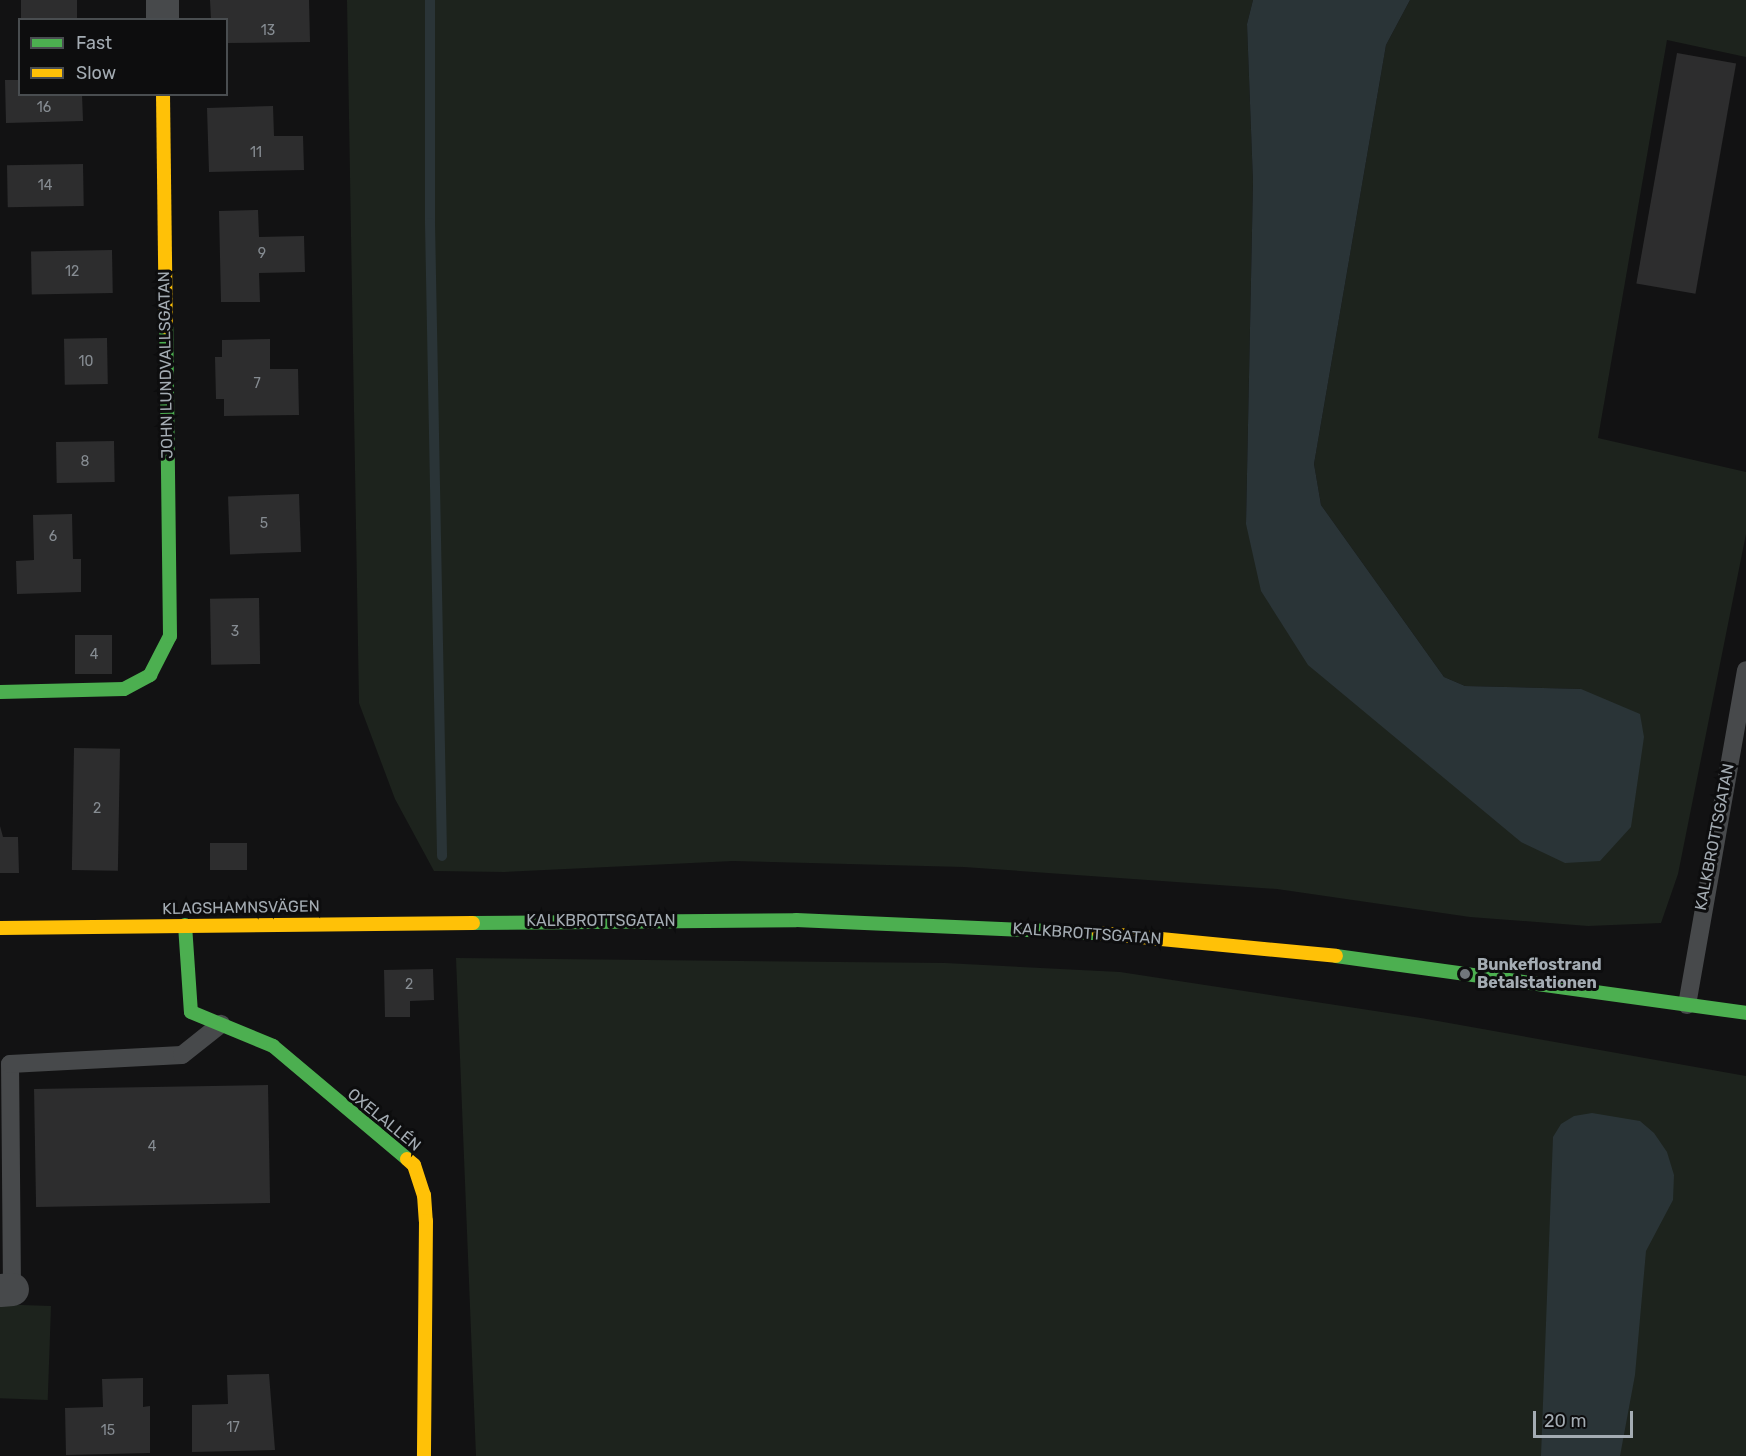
<!DOCTYPE html>
<html>
<head>
<meta charset="utf-8">
<style>
  body { margin:0 }
  #map { position:relative; width:1746px; height:1456px; overflow:hidden; background:#121213; font-family:Rubik,sans-serif }
  div>[style] { position:absolute }
  [style*='--x'] { left:calc(var(--x)*1px); top:calc(var(--y)*1px); width:calc(var(--w)*1px); rotate:calc(var(--a)*1deg) }
  .green>* { inset:0; background:#1d231d; transform-origin:0 0 }
  .water>* { inset:0; background:#2a3437 }
  .stream>* { height:10px; margin:-5px; padding:0 5px; transform-origin:5px; border-radius:5px; background:#2a3437 }
  .building>* { inset:0; background:#2d2d2e; transform-origin:0 0 }
  .lane>* { height:18px; margin:-9px; padding:0 9px; transform-origin:9px; border-radius:9px; background:#47494b }
  .street>* { height:33px; margin:-16.5px; padding:0 16.5px; transform-origin:16.5px; border-radius:16.5px; background:#47494b }
  .fast>* { height:14px; margin:-7px; padding:0 7px; transform-origin:7px; border-radius:7px; background:#4caf50 }
  .slow>* { height:14px; margin:-7px; padding:0 7px; transform-origin:7px; border-radius:7px; background:#ffc107 }
  .dots>* { width:16px; height:16px; translate:-50% -50%; box-sizing:border-box; border:3px solid #0d0d0e; border-radius:50% }
  span { translate:-50% -50%; white-space:nowrap; text-align:center; line-height:1.15; -webkit-text-stroke:6px #0d0d0e; paint-order:stroke }
  .number-label { font-size:14px; color:#868c92 }
  .number-label span { -webkit-text-stroke-width:0 }
  .street-label { font-size:16px; color:#a4acb3 }
  .poi-label { font-size:16px; color:#a4acb3; font-weight:700 }
  .left { translate:0 -50%; text-align:left }
  .legend { position:absolute; left:18px; top:18px; width:210px; height:78px; box-sizing:border-box; background:#0d0d0e; border:2px solid #494d50; margin:0; padding:8px 10px; list-style:none; font-size:18px; color:#a4acb3 }
  .legend li { display:flex; align-items:center; gap:12px; height:30px }
  .legend b { width:30px; border:2px solid #494d50 }
  .scale { position:absolute; left:1533px; top:1411px; width:100px; height:27px; box-sizing:border-box; border:3px solid #a4acb3; border-top:0; padding-left:8px; font-size:18px; line-height:21px; white-space:nowrap; color:#a4acb3; -webkit-text-stroke:4px #0d0d0e; paint-order:stroke }
</style>
</head>
<body>
<div id="map">
  <div class="green">
    <div style="clip-path:polygon(347px 0,1253px 0,1247px 24px,1253px 182px,1246px 523px,1521px 842px,1581px 689px,1465px 686px,1444px 677px,1321px 505px,1314px 464px,1386px 45px,1410px 0,1746px 0,1746px 57px,1667px 40px,1598px 438px,1746px 472px,1746px 534px,1678px 874px,1661px 923px,1588px 926px,1470px 917px,1277px 889px,964px 867px,733px 861px,504px 872px,434px 871px,395px 799px,359px 703px)"></div>
    <div style="clip-path:polygon(456px 958px,945px 963px,1120px 972px,1421px 1018px,1746px 1076px,1746px 1456px,476px 1456px)"></div>
    <div style="left:51px;top:1306px;width:94px;height:51px;rotate:92deg"></div>
  </div>
  <div class="water">
    <div style="clip-path:polygon(1253px 0,1410px 0,1386px 45px,1314px 464px,1321px 505px,1444px 677px,1465px 686px,1581px 689px,1640px 714px,1644px 737px,1631px 827px,1600px 861px,1565px 863px,1521px 842px,1308px 665px,1261px 591px,1246px 524px,1253px 182px,1247px 24px)"></div>
    <div style="clip-path:polygon(1592px 1113px,1640px 1121px,1654px 1133px,1667px 1152px,1674px 1175px,1673px 1200px,1646px 1251px,1635px 1375px,1620px 1456px,1541px 1456px,1553px 1137px,1561px 1124px,1574px 1116px)"></div>
  </div>
  <div class="stream">
    <div style="--x:430;--y:0;--w:223;--a:90"></div>
    <div style="--x:430;--y:223;--w:633;--a:88.91"></div>
  </div>
  <div class="building">
    <div style="left:21px;top:0;width:56px;height:20px"></div>
    <div style="clip-path:polygon(210px 0,309px 0,310px 42px,226px 43px,226px 20px,211px 20px)"></div>
    <div style="left:1677px;top:53px;width:60px;height:234px;rotate:10deg"></div>
    <div style="clip-path:polygon(5px 80px,20px 80px,20px 94px,82px 94px,83px 121px,6px 123px)"></div>
    <div style="clip-path:polygon(273px 106px,274px 136px,303px 136px,304px 170px,209px 172px,207px 108px)"></div>
    <div style="left:83px;top:164px;width:42px;height:76px;rotate:89deg"></div>
    <div style="clip-path:polygon(258px 210px,259px 237px,304px 236px,305px 272px,259px 273px,260px 302px,221px 302px,219px 211px)"></div>
    <div style="left:112px;top:250px;width:43px;height:81px;rotate:89deg"></div>
    <div style="left:107px;top:338px;width:46px;height:43px;rotate:89deg"></div>
    <div style="clip-path:polygon(270px 339px,270px 369px,298px 369px,299px 415px,224px 416px,224px 399px,216px 399px,215px 357px,222px 357px,222px 340px)"></div>
    <div style="left:114px;top:441px;width:41px;height:58px;rotate:89deg"></div>
    <div style="left:299px;top:494px;width:58px;height:71px;rotate:88deg"></div>
    <div style="clip-path:polygon(72px 514px,73px 559px,81px 559px,81px 592px,17px 594px,16px 561px,34px 560px,33px 515px)"></div>
    <div style="left:259px;top:598px;width:66px;height:49px;rotate:89deg"></div>
    <div style="left:112px;top:635px;width:39px;height:37px;rotate:90deg"></div>
    <div style="left:74px;top:748px;width:46px;height:122px;rotate:1deg"></div>
    <div style="clip-path:polygon(0 826px,3px 837px,18px 837px,19px 873px,0 873px)"></div>
    <div style="left:247px;top:843px;width:27px;height:37px;rotate:90deg"></div>
    <div style="clip-path:polygon(433px 969px,434px 1000px,410px 1001px,410px 1017px,385px 1017px,384px 970px)"></div>
    <div style="left:268px;top:1085px;width:118px;height:234px;rotate:89deg"></div>
    <div style="clip-path:polygon(269px 1374px,275px 1450px,192px 1452px,192px 1405px,228px 1404px,227px 1375px)"></div>
    <div style="clip-path:polygon(143px 1378px,143px 1407px,150px 1406px,150px 1453px,66px 1455px,65px 1408px,103px 1407px,102px 1379px)"></div>
  </div>
  <div class="lane">
    <div style="--x:1687;--y:1005;--w:340;--a:-80"></div>
    <div style="--x:12;--y:1289;--w:225;--a:-90.5"></div>
    <div style="--x:10;--y:1064;--w:172;--a:-3"></div>
    <div style="--x:182;--y:1055;--w:50;--a:-38.5"></div>
  </div>
  <div class="street">
    <div style="--x:162;--y:0;--w:20;--a:90"></div>
    <div style="--x:0;--y:1290;--w:12;--a:-5"></div>
  </div>
  <div class="fast">
    <div style="--x:0;--y:692;--w:124;--a:-1.4"></div>
    <div style="--x:124;--y:689;--w:30;--a:-28"></div>
    <div style="--x:150;--y:675;--w:44;--a:-62.9"></div>
    <div style="--x:170;--y:636;--w:309;--a:-90.7"></div>
    <div style="--x:473;--y:923;--w:323;--a:-0.5"></div>
    <div style="--x:796;--y:920;--w:303;--a:2.5"></div>
    <div style="--x:185;--y:925;--w:87;--a:86.1"></div>
    <div style="--x:191;--y:1012;--w:89;--a:22.5"></div>
    <div style="--x:273;--y:1046;--w:175;--a:40.1"></div>
    <div style="--x:1336;--y:956;--w:414;--a:7.9"></div>
  </div>
  <div class="slow">
    <div style="--x:163;--y:94;--w:233;--a:89.3"></div>
    <div style="--x:0;--y:928;--w:473;--a:-0.6"></div>
    <div style="--x:1099;--y:933;--w:238;--a:5.5"></div>
    <div style="--x:407;--y:1159;--w:9;--a:41"></div>
    <div style="--x:414;--y:1165;--w:32;--a:72"></div>
    <div style="--x:424;--y:1195;--w:26;--a:86"></div>
    <div style="--x:426;--y:1221;--w:235;--a:90.5"></div>
  </div>
  <div class="dots">
    <div style="left:1465px;top:974px;background:#71767b"></div>
  </div>
  <div class="number-label">
    <span style="left:268px;top:31px">13</span>
    <span style="left:44px;top:108px">16</span>
    <span style="left:256px;top:153px">11</span>
    <span style="left:45px;top:186px">14</span>
    <span style="left:262px;top:254px">9</span>
    <span style="left:72px;top:272px">12</span>
    <span style="left:86px;top:362px">10</span>
    <span style="left:257px;top:384px">7</span>
    <span style="left:85px;top:462px">8</span>
    <span style="left:264px;top:524px">5</span>
    <span style="left:53px;top:537px">6</span>
    <span style="left:235px;top:632px">3</span>
    <span style="left:94px;top:655px">4</span>
    <span style="left:97px;top:809px">2</span>
    <span style="left:409px;top:985px">2</span>
    <span style="left:152px;top:1147px">4</span>
    <span style="left:233px;top:1428px">17</span>
    <span style="left:108px;top:1431px">15</span>
  </div>
  <div class="street-label">
    <span style="left:166px;top:365px;rotate:-91deg">JOHN LUNDVALLSGATAN</span>
    <span style="left:1715px;top:837px;rotate:-79deg">KALKBROTTSGATAN</span>
    <span style="left:241px;top:908px;rotate:-1deg">KLAGSHAMNSVÄGEN</span>
    <span style="left:601px;top:921px">KALKBROTTSGATAN</span>
    <span style="left:1087px;top:934px;rotate:4deg">KALKBROTTSGATAN</span>
    <span style="left:384px;top:1120px;rotate:39deg">OXELALLÉN</span>
  </div>
  <div class="poi-label">
    <span class="left" style="left:1477px;top:974px">Bunkeflostrand<br>Betalstationen</span>
  </div>
  <ul class="legend">
  <li><b style="height:8px;background:#4caf50"></b>Fast</li>
  <li><b style="height:8px;background:#ffc107"></b>Slow</li>
  </ul>
  <div class="scale">20 m</div>
</div>
</body>
</html>
